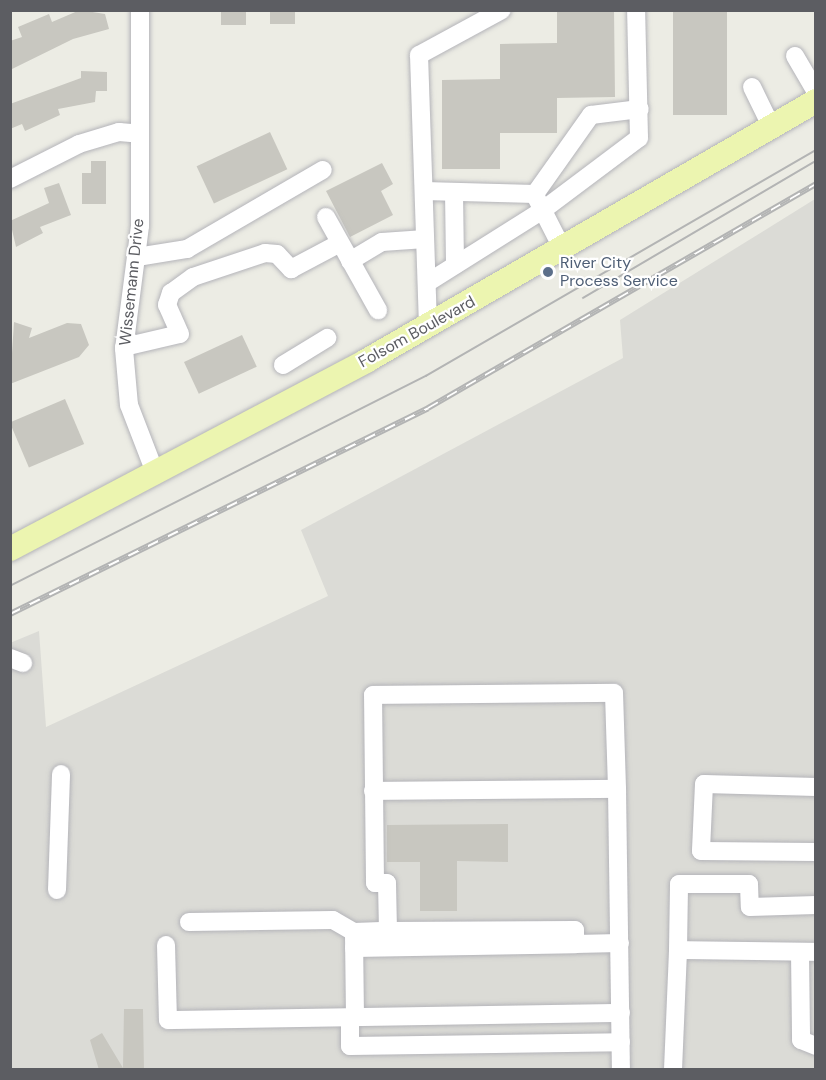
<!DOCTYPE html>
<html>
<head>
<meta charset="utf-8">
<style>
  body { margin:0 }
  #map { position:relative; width:826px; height:1080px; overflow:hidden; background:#ecece4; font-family:"DM Sans",sans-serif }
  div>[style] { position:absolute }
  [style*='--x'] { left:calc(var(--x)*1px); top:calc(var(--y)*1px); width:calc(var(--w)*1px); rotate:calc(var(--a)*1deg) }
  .industrial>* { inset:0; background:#dbdbd6 }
  .building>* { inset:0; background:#c8c7c0; transform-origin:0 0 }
  .roads { filter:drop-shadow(0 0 2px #b4b4b9) drop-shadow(0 0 2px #b4b4b9) }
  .minor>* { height:18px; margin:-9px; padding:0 9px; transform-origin:9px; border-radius:9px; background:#fff }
  .major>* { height:24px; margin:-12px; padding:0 12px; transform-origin:12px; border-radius:12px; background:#ecf5b0 }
  .tram>* { height:1.5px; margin:-0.75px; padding:0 0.75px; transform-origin:0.75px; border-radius:0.75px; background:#b3b4b4 }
  .rail>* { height:6px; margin-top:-3px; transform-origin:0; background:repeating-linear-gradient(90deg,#fff 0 11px,#b3b4b4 0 22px); box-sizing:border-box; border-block:2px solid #b3b4b4 }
  .dots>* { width:16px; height:16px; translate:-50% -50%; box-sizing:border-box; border:3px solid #fff; border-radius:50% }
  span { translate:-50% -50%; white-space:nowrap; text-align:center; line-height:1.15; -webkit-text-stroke:4.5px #fff; paint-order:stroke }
  .service-label { font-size:16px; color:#4e5e75 }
  .left { translate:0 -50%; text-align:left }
  .street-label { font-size:16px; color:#5c5d62 }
  .frame { position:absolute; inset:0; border:12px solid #5c5d62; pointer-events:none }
</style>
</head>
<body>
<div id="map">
  <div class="industrial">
    <div style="clip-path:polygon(815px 199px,815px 1069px,11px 1069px,10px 643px,39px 631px,46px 727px,328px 596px,301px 530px,623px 358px,620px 320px)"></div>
  </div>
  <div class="building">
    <div style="clip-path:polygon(80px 10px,105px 14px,109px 29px,73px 39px,10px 70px,10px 41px,22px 37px,18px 27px,49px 14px,52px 22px)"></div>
    <div style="left:221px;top:10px;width:25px;height:15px"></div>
    <div style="left:270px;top:10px;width:25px;height:14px"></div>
    <div style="clip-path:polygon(557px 10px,614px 10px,615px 97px,557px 98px,557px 133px,500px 133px,500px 169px,442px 169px,442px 80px,500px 79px,500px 44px,557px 43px)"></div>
    <div style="left:673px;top:10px;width:54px;height:105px"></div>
    <div style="clip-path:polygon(81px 71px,107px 72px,107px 91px,96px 91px,95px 102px,58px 109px,60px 115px,25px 131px,22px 124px,10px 129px,10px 104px,81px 78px)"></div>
    <div style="left:270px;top:132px;width:41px;height:81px;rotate:65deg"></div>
    <div style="clip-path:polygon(91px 161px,106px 161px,106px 204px,82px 204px,82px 173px,91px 173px)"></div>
    <div style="clip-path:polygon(382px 163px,393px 184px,381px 191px,393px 215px,350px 237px,326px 191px)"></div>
    <div style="clip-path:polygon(59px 183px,71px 215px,40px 227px,43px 233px,16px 247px,10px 221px,49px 203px,44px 188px)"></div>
    <div style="clip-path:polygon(14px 322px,32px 328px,29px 338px,67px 323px,81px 324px,89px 345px,79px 357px,10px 384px)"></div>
    <div style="left:242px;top:335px;width:35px;height:64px;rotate:65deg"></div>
    <div style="left:65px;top:399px;width:49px;height:60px;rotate:67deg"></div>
    <div style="clip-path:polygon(508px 824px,508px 862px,457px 861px,457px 911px,420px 911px,420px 862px,387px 862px,387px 825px)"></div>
    <div style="clip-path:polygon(124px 1009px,143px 1009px,144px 1070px,99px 1070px,90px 1040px,102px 1033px,123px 1068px)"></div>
  </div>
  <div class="roads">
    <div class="minor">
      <div style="--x:140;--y:10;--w:216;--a:90"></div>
      <div style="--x:140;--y:226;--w:124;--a:97.4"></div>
      <div style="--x:124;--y:349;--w:56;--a:84.9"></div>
      <div style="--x:129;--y:405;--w:75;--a:68.9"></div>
      <div style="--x:795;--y:56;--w:42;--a:59.7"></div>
      <div style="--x:752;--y:87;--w:43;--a:64"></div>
      <div style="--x:10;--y:179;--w:77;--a:-26.9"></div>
      <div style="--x:79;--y:144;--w:42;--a:-16.7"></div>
      <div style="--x:119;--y:132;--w:21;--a:5"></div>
      <div style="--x:424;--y:191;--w:111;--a:1.5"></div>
      <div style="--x:535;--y:194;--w:97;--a:-54.7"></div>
      <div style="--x:591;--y:115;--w:49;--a:-7"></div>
      <div style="--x:454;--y:192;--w:73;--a:89.2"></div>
      <div style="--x:537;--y:199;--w:57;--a:63"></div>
      <div style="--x:326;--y:217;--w:107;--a:60.8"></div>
      <div style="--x:137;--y:257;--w:51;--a:-9.1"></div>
      <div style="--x:187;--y:249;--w:157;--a:-30.2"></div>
      <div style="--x:350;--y:261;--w:37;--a:-31"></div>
      <div style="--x:382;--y:242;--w:43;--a:-4"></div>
      <div style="--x:427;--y:283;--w:137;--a:-32.2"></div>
      <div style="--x:543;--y:210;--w:120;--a:-36.9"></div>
      <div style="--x:639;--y:138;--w:128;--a:-91.3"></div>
      <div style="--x:428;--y:326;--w:271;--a:-91.9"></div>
      <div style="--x:419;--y:55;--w:94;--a:-28.5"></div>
      <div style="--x:124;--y:347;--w:57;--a:-13.1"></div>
      <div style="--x:180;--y:334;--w:32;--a:-114"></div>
      <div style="--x:167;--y:305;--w:13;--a:-72"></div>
      <div style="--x:171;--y:293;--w:27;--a:-36"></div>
      <div style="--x:193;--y:277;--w:76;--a:-18.4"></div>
      <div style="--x:265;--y:253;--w:12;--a:5"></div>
      <div style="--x:277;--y:254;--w:21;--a:47"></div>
      <div style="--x:291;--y:269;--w:55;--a:-28"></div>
      <div style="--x:283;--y:365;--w:52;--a:-31.5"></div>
      <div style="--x:10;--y:658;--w:14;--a:21"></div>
      <div style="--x:816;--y:787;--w:112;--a:-178.5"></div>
      <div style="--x:704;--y:784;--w:67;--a:92.6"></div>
      <div style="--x:701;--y:851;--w:115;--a:0.5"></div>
      <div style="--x:373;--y:791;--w:244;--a:-0.5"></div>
      <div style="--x:617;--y:789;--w:281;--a:89.2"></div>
      <div style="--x:57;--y:890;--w:116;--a:-88"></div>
      <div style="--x:189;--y:922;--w:144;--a:-0.8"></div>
      <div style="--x:333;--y:920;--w:24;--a:30"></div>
      <div style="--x:388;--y:931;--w:187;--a:-0.3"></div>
      <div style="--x:575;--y:930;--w:14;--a:90"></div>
      <div style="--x:575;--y:944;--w:45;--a:-1.3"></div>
      <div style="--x:166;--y:945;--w:75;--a:88.5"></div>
      <div style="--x:168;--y:1020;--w:453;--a:-0.9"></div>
      <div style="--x:354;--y:948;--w:221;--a:-1"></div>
      <div style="--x:678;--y:950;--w:66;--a:-89.1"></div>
      <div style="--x:679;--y:884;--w:70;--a:0"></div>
      <div style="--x:749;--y:884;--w:23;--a:88"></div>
      <div style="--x:750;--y:907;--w:66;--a:-1.7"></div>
      <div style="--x:800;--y:952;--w:88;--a:89.3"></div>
      <div style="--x:801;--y:1040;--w:16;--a:22"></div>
      <div style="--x:350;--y:1017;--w:29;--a:90"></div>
      <div style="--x:350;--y:1046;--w:271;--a:-0.8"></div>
      <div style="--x:355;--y:1017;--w:85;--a:-90.7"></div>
      <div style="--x:354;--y:932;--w:34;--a:-2"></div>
      <div style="--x:388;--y:931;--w:48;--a:-91.2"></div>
      <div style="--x:387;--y:883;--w:12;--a:180"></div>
      <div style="--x:375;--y:883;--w:188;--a:-90.6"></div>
      <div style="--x:373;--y:695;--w:241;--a:-0.5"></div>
      <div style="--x:614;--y:693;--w:96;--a:88.2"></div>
      <div style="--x:673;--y:1070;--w:120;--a:-87.6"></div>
      <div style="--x:678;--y:950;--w:138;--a:0.8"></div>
    </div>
    <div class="major">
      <div style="--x:10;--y:549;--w:403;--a:-27.8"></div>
      <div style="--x:366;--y:361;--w:520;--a:-30.02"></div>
    </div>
  </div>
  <div class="tram">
    <div style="--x:583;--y:298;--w:270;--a:-30.5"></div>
    <div style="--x:10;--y:586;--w:466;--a:-26.8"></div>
    <div style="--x:426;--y:376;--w:451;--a:-30.1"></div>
  </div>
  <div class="rail">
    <div style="--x:10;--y:614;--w:466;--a:-26.2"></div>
    <div style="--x:428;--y:408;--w:448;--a:-30"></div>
  </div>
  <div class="dots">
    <div style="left:548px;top:272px;background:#5c6f8a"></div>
  </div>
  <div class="service-label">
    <span class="left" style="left:560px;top:272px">River City<br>Process Service</span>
  </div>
  <div class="street-label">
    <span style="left:132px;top:282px;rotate:-84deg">Wissemann Drive</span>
    <span style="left:417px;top:332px;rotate:-29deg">Folsom Boulevard</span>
  </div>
  <div class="frame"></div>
</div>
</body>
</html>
